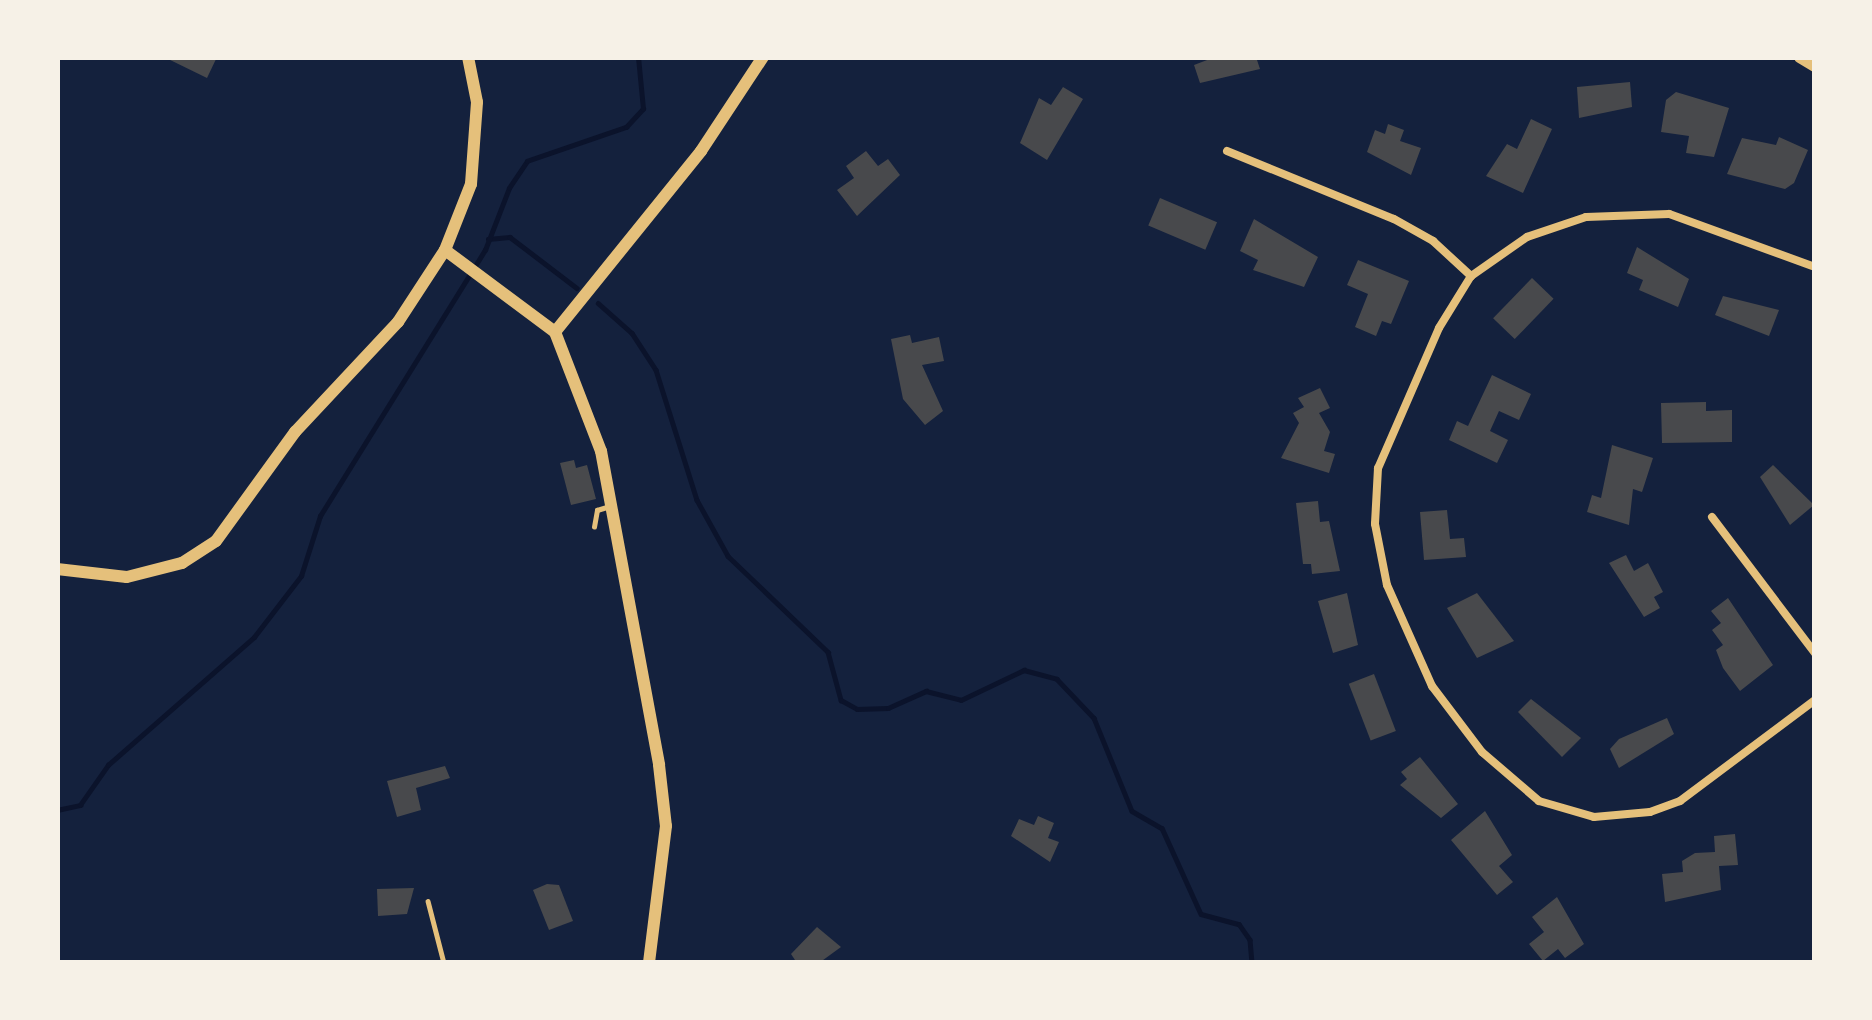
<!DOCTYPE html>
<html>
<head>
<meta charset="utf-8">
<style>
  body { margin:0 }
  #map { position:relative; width:1872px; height:1020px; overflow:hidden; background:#14213d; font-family:Mulish,sans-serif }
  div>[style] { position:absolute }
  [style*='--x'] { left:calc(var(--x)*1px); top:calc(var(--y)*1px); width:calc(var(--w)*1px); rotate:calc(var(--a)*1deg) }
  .stream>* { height:4.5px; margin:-2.25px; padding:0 2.25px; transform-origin:2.25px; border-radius:2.25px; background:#0b132b }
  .building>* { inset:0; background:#48494c; transform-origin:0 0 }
  .service>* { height:4.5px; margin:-2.25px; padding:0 2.25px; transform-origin:2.25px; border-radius:2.25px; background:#e5c07b }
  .minor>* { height:8px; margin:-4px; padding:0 4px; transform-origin:4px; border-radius:4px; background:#e5c07b }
  .secondary>* { height:12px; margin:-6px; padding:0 6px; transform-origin:6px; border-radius:6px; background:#e5c07b }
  span { translate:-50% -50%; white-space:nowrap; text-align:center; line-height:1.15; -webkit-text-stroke:12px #f6f1e7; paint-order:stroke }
  .frame { position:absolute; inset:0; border:60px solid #f6f1e7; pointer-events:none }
</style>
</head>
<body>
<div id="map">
  <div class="stream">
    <div style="--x:488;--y:239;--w:22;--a:-5"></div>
    <div style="--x:510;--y:237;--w:84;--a:37.3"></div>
    <div style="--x:598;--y:303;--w:45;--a:41.4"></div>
    <div style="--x:632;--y:333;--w:44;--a:57"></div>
    <div style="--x:656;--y:370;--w:136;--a:72.5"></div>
    <div style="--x:697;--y:500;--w:64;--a:61"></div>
    <div style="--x:728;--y:556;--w:139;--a:43.8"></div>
    <div style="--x:828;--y:652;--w:50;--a:74.8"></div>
    <div style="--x:841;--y:700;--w:18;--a:29"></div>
    <div style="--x:857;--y:709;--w:31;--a:-2"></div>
    <div style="--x:888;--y:708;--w:42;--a:-24.1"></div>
    <div style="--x:926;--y:691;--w:36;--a:14"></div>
    <div style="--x:961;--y:700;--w:70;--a:-25.5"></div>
    <div style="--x:1024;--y:670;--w:34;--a:15"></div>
    <div style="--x:1057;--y:679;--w:54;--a:46.5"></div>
    <div style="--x:1094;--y:718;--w:100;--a:67.8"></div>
    <div style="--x:1132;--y:811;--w:34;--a:30"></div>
    <div style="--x:1162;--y:828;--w:94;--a:65.6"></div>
    <div style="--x:1201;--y:914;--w:39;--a:15"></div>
    <div style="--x:1239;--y:924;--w:19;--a:55"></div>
    <div style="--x:1250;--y:940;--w:23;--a:85"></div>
    <div style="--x:57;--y:810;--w:24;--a:-12"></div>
    <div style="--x:80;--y:805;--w:49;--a:-55"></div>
    <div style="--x:108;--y:765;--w:194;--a:-41.2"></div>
    <div style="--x:254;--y:637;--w:77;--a:-52.4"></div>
    <div style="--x:301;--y:576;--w:63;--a:-72.4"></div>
    <div style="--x:320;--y:516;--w:313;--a:-58.2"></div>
    <div style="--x:485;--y:250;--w:66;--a:-68.8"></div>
    <div style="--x:509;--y:188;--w:32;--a:-56"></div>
    <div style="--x:527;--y:161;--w:105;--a:-19"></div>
    <div style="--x:626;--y:127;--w:25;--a:-47"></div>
    <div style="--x:643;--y:109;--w:52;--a:-95.5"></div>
  </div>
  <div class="building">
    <div style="clip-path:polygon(164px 57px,217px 57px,207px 78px)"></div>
    <div style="clip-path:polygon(1215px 57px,1256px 57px,1260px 69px,1200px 83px,1194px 65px)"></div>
    <div style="clip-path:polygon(1630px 82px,1632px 107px,1579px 118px,1577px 87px)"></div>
    <div style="clip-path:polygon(1063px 87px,1083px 99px,1047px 160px,1020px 143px,1039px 98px,1051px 105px)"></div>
    <div style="clip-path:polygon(1676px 92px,1729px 108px,1714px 157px,1686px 153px,1689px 136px,1661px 132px,1666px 100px)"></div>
    <div style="clip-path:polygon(1531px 119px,1552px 129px,1523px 193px,1486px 176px,1507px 144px,1517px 149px)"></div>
    <div style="clip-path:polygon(1388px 124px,1404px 130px,1400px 141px,1421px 148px,1411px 175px,1367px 152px,1375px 130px,1385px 134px)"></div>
    <div style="clip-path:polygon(1779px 137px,1808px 150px,1794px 183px,1785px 189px,1727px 174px,1742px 138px,1776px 145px)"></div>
    <div style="clip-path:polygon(866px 151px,878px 166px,888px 159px,900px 175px,857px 216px,837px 190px,854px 178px,846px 166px)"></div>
    <div style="left:1160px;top:198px;width:62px;height:30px;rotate:23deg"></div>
    <div style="clip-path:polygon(1254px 219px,1318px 257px,1304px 287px,1253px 270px,1258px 260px,1240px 251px)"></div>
    <div style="clip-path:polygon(1637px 247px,1689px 279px,1678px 307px,1639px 290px,1643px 280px,1627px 273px)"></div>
    <div style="clip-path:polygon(1358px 260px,1409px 281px,1391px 324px,1382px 321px,1376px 336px,1355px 327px,1368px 294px,1347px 285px)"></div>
    <div style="left:1532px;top:278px;width:30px;height:56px;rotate:44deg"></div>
    <div style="clip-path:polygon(1723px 296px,1779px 310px,1769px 336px,1715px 315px)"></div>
    <div style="clip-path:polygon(910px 335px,912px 343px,939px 337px,944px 361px,922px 365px,943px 411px,925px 425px,903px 399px,891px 339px)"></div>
    <div style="clip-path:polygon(1492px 375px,1531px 394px,1519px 420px,1499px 411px,1490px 431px,1508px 440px,1497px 463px,1449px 440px,1457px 421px,1468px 426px)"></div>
    <div style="clip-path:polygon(1320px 388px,1330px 408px,1319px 413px,1330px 432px,1324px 451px,1335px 454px,1329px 473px,1281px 458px,1299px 423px,1293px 413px,1304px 407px,1298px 398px)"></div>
    <div style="clip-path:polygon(1706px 402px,1706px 411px,1732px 410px,1732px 442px,1662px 443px,1661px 403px)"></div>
    <div style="clip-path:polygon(1612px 445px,1653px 458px,1642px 492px,1633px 489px,1629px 525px,1587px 512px,1592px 495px,1601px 498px)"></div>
    <div style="clip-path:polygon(574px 460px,576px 468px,587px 465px,596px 499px,571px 505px,560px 463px)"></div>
    <div style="clip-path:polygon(1773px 465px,1814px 505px,1790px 525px,1760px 477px)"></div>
    <div style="clip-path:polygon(1318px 501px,1320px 522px,1329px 521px,1340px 571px,1312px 574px,1311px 564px,1303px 564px,1296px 503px)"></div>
    <div style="clip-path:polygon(1447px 510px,1450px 539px,1464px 538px,1466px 557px,1424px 560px,1420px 512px)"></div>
    <div style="clip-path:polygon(1626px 555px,1634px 571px,1648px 563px,1663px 592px,1654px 597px,1660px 608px,1644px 617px,1609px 563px)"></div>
    <div style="clip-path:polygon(1347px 593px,1358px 645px,1333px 653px,1318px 601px)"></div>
    <div style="clip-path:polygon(1477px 593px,1514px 641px,1477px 658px,1447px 608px)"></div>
    <div style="clip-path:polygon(1728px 598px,1773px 665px,1740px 691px,1723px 668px,1716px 650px,1723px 645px,1712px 630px,1721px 623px,1711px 611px)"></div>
    <div style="left:1374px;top:674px;width:61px;height:27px;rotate:69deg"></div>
    <div style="clip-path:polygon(1531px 699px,1581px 738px,1562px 757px,1518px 712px)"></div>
    <div style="clip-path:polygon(1667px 718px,1674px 734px,1619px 768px,1610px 749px,1619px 739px)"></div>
    <div style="clip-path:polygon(1420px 757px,1458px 804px,1441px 818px,1400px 785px,1407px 779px,1401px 772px)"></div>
    <div style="clip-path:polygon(445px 766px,450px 778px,416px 788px,421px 810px,397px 817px,387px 781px)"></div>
    <div style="clip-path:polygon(1485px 811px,1512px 855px,1499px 866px,1513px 882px,1497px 895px,1451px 840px)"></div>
    <div style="clip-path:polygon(1038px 816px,1054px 823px,1048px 838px,1059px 842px,1050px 862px,1011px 836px,1019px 819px,1034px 825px)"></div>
    <div style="clip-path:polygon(1735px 834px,1738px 865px,1719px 866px,1721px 890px,1665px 902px,1662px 874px,1683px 872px,1682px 861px,1695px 853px,1715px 852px,1714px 836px)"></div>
    <div style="clip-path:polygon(547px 884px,559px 885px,573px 921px,549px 930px,533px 890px)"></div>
    <div style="clip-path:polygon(414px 888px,407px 914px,378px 916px,377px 889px)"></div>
    <div style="clip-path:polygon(1557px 897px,1584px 944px,1565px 958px,1558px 949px,1543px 961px,1529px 944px,1544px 932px,1532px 917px)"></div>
    <div style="clip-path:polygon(817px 927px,841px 947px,819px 963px,797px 963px,791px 954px)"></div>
  </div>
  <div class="service">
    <div style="--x:594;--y:527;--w:17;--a:-80"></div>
    <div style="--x:597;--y:510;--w:14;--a:-17"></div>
    <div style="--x:428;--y:901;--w:64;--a:75.5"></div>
  </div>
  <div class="minor">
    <div style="--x:1227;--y:151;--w:180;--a:22.2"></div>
    <div style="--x:1394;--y:219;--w:45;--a:29.4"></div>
    <div style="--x:1433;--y:241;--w:52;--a:42.6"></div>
    <div style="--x:1815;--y:267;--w:155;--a:-160"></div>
    <div style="--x:1669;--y:214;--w:83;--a:177.9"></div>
    <div style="--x:1586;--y:217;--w:62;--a:161.3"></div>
    <div style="--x:1527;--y:237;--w:68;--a:145.1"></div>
    <div style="--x:1471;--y:276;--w:61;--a:121.6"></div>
    <div style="--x:1439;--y:328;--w:153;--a:113.5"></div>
    <div style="--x:1378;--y:468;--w:56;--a:93.1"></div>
    <div style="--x:1375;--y:524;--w:62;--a:78.9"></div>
    <div style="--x:1387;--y:585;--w:111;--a:66"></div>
    <div style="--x:1432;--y:686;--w:83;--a:52.9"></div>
    <div style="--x:1482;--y:752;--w:75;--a:40.7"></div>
    <div style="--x:1539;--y:801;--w:57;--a:16.2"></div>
    <div style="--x:1594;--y:817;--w:56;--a:-5.1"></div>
    <div style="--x:1650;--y:812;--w:32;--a:-20"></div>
    <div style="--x:1680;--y:801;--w:169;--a:-36.8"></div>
    <div style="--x:1712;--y:517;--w:171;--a:52.9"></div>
  </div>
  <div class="secondary">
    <div style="--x:1800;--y:57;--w:17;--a:31"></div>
    <div style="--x:445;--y:250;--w:137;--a:36.7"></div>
    <div style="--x:555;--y:332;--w:128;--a:68.9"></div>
    <div style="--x:601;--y:451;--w:319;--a:79.5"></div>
    <div style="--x:659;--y:765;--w:61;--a:83.5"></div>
    <div style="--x:666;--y:826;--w:138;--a:97.1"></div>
    <div style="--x:555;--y:332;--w:233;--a:-51.1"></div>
    <div style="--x:701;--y:151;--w:113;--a:-56.6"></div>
    <div style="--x:57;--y:569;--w:70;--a:6.5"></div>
    <div style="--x:127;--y:577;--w:57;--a:-14.3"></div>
    <div style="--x:182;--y:563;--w:40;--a:-32.9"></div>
    <div style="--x:216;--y:541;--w:135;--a:-54.1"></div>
    <div style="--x:295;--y:432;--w:151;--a:-46.9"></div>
    <div style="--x:398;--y:322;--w:86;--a:-56.9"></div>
    <div style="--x:445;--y:250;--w:71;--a:-68.5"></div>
    <div style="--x:471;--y:184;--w:82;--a:-85.8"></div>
    <div style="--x:477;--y:102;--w:46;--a:-101.3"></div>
  </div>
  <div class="frame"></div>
</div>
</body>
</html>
